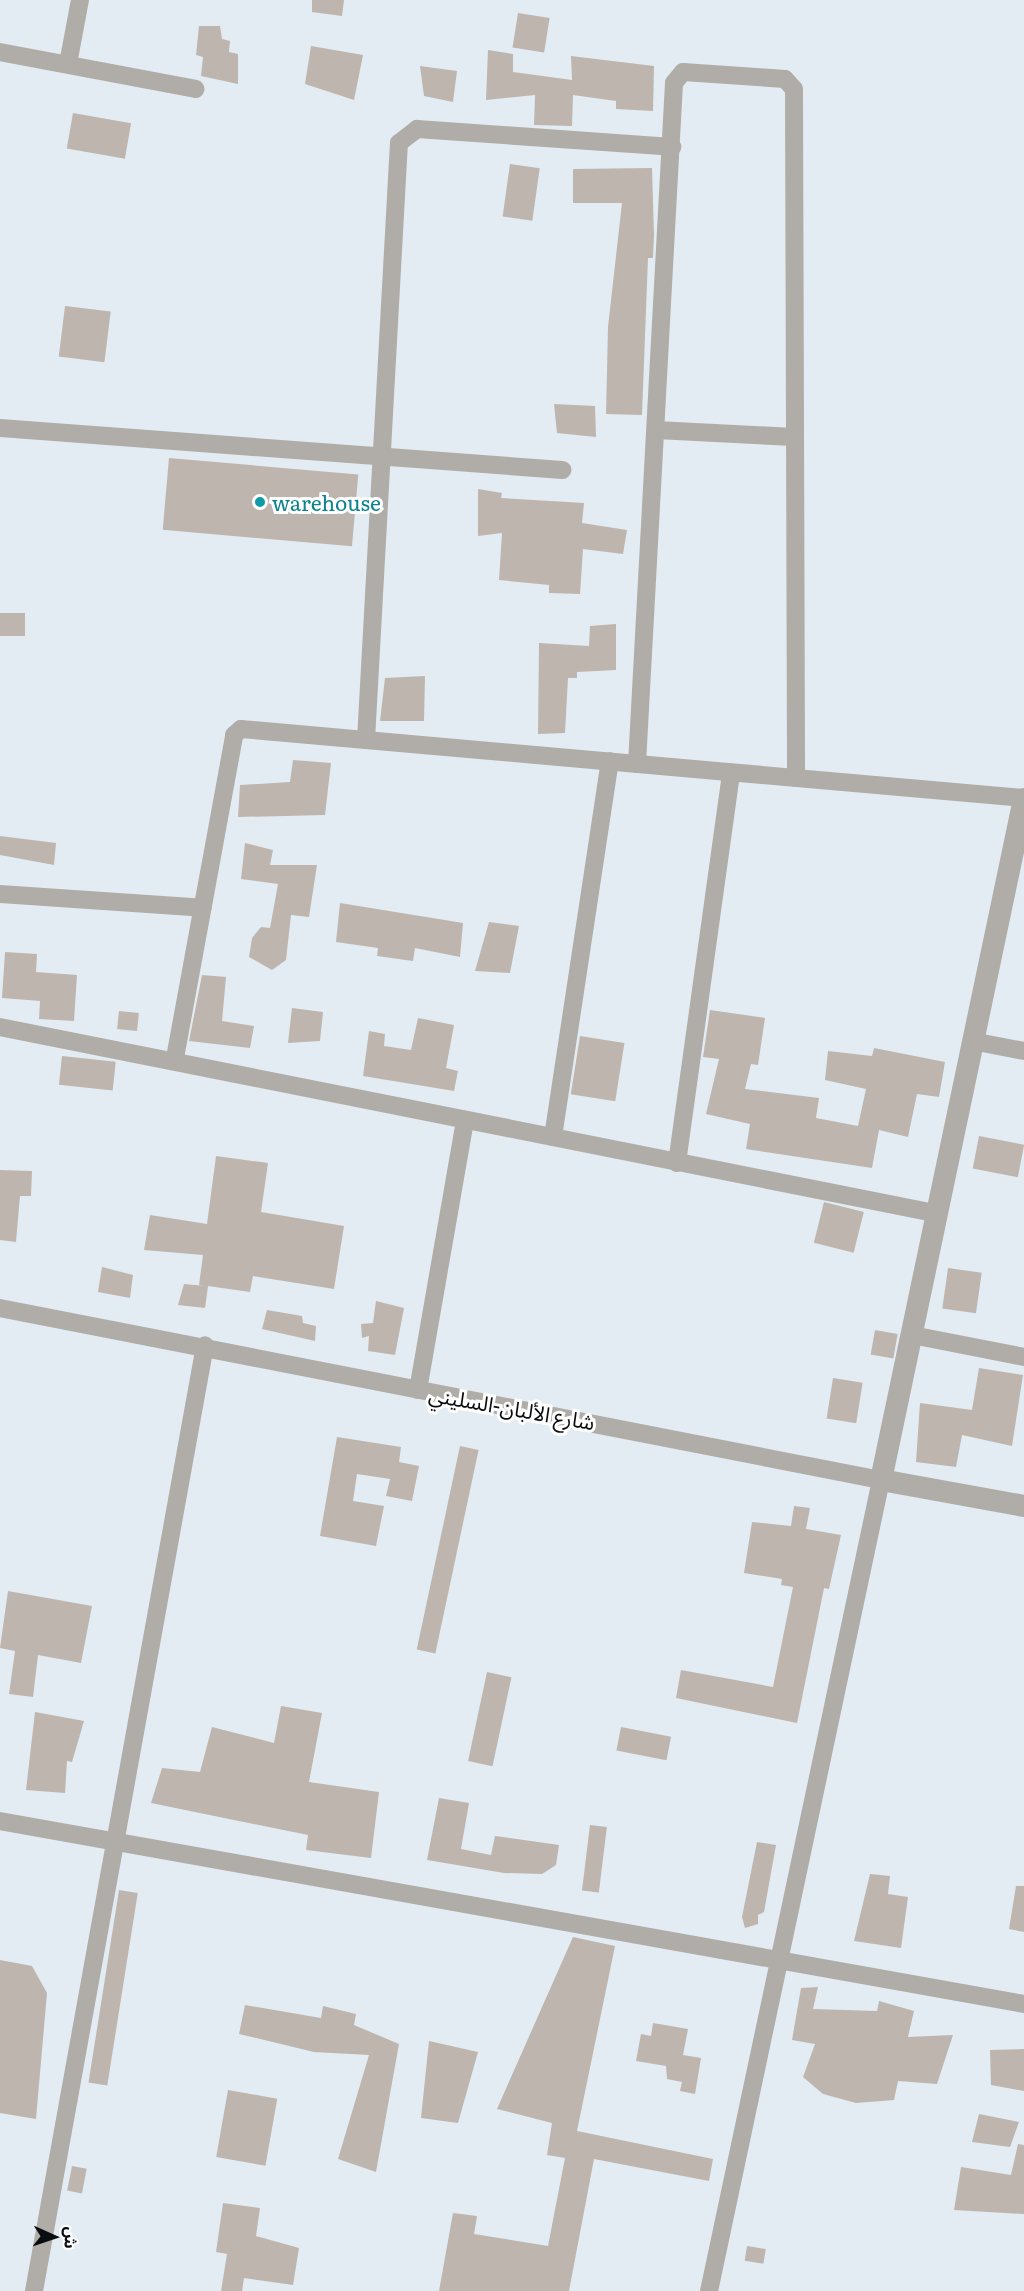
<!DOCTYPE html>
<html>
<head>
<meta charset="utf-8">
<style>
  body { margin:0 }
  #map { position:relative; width:1024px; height:2291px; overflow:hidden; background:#e3ecf3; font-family:Literata,"Noto Sans Arabic",serif }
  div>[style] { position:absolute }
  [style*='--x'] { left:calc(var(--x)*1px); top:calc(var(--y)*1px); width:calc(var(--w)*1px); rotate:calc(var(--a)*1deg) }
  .building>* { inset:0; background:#beb5af; transform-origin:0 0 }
  .minor>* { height:18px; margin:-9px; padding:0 9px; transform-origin:9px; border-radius:9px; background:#b0ada9 }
  .tertiary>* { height:22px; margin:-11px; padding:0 11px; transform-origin:11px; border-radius:11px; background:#b0ada9 }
  .dots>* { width:16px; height:16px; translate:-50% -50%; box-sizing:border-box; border:3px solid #fff; border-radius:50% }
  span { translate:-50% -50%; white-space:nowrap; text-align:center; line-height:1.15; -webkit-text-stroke:6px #fff; paint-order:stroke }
  .culture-label { font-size:21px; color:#0d838f }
  .left { translate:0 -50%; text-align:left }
  .street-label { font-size:21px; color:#0a0d0f }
  .north { position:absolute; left:24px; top:2207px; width:60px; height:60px; -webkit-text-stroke:4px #fff; paint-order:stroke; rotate:93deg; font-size:16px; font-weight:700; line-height:24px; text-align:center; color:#0a0d0f }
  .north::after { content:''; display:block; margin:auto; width:21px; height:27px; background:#0a0d0f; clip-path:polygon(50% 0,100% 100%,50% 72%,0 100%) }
</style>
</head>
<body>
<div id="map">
  <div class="building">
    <div style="clip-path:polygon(312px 0,344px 0,342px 16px,312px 12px)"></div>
    <div style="left:518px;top:13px;width:32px;height:35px;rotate:9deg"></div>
    <div style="clip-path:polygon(199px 26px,220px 26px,222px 39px,230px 41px,229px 52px,238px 54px,238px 84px,201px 76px,203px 57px,196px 55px)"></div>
    <div style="clip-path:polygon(311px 46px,363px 55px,354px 100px,305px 84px)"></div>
    <div style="clip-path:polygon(488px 50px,513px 54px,513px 72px,572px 80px,571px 56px,654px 66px,653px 111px,616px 109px,616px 101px,573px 95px,572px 126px,534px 125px,535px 95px,486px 100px)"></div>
    <div style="clip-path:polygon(420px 66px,457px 71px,453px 102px,424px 96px)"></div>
    <div style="left:73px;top:113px;width:59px;height:36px;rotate:10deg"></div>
    <div style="left:510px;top:164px;width:30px;height:53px;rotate:8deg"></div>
    <div style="clip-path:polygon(652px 168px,654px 235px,653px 258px,648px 258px,642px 415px,606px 414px,608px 327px,622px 203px,573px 203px,573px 169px)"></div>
    <div style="left:65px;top:306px;width:46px;height:51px;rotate:7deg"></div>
    <div style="clip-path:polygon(554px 404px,595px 406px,596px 437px,557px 433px)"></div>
    <div style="left:169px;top:458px;width:190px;height:72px;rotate:5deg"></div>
    <div style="clip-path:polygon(478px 489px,502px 493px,501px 498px,584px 503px,582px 523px,627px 530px,623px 554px,583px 549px,580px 594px,549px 593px,549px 585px,499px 580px,502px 533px,478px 536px)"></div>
    <div style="left:0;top:613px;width:25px;height:23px"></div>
    <div style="clip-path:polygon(616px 624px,616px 670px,577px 672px,577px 678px,568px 678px,565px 733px,538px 734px,539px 643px,589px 646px,590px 626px)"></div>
    <div style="clip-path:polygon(425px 676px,424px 721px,380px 721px,385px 678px)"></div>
    <div style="clip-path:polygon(293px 760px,331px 763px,325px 815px,238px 817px,240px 785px,290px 782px)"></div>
    <div style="clip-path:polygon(0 836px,56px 843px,54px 865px,0 855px)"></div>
    <div style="clip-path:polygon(245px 843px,273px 850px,270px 865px,317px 865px,309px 917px,291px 915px,286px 960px,272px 970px,249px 957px,252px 938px,261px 927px,270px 928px,278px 884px,241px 879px)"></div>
    <div style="clip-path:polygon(340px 903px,463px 923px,460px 957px,415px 948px,413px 961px,377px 956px,378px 948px,336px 942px)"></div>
    <div style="clip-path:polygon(489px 922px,519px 926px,510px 973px,475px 971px)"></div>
    <div style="clip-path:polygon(5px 952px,37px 954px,36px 972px,77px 975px,74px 1021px,39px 1019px,40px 1001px,2px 998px)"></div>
    <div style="clip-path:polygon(202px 975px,226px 977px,222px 1021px,254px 1026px,250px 1048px,189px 1041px)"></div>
    <div style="clip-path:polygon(292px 1008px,323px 1012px,320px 1041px,288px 1043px)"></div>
    <div style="clip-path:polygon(710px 1010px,765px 1018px,758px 1065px,751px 1064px,745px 1089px,819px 1098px,816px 1118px,858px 1126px,866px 1089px,825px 1080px,828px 1051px,872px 1056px,874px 1048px,945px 1062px,939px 1097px,917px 1094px,908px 1137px,879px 1130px,872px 1168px,746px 1149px,750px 1124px,706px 1114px,719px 1059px,703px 1057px)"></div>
    <div style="left:119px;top:1011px;width:20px;height:18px;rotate:6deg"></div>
    <div style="clip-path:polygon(418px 1018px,454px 1025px,446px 1068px,458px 1071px,454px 1091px,363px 1076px,369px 1031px,385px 1034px,384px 1046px,411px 1050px)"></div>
    <div style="left:580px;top:1036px;width:45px;height:59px;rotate:9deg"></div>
    <div style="left:62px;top:1056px;width:54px;height:29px;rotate:6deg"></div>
    <div style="left:979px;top:1136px;width:46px;height:33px;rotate:11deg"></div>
    <div style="clip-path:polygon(216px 1156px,268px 1163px,261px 1212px,344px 1226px,334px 1289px,253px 1276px,250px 1292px,208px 1286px,205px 1308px,178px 1305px,184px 1284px,205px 1286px,199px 1285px,203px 1255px,144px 1250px,150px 1215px,207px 1224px)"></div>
    <div style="clip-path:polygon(0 1170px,32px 1171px,31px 1196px,20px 1196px,16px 1242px,0 1240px)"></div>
    <div style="left:824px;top:1202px;width:41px;height:42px;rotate:14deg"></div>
    <div style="clip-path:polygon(102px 1267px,133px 1275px,130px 1298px,98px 1292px)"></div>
    <div style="left:948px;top:1268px;width:34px;height:41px;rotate:8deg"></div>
    <div style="clip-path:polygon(376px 1301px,404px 1308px,395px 1355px,368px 1351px,369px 1336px,362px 1338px,361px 1324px,373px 1323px)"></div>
    <div style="clip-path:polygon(267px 1310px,302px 1316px,303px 1323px,316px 1326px,315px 1341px,262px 1329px)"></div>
    <div style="left:875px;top:1330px;width:23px;height:25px;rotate:10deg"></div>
    <div style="clip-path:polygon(979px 1368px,1023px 1375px,1012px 1446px,962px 1435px,956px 1467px,916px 1462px,920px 1403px,972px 1410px)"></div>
    <div style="left:833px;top:1378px;width:30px;height:41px;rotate:9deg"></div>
    <div style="clip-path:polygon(337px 1437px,401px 1447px,399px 1462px,419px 1466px,412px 1501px,386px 1496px,390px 1479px,357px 1474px,353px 1501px,384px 1506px,376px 1546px,320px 1536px)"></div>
    <div style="left:460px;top:1446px;width:19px;height:208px;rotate:12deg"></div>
    <div style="clip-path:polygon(794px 1506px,810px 1508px,806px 1529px,841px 1535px,829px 1589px,824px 1588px,797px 1723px,676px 1698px,681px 1670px,773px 1687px,793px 1587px,781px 1585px,782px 1579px,744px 1573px,752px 1522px,791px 1526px)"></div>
    <div style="clip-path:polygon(8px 1591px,92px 1606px,81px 1663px,38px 1655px,33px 1697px,9px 1694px,15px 1651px,0 1648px)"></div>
    <div style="left:487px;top:1672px;width:25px;height:91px;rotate:12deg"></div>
    <div style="clip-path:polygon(281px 1706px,322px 1713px,309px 1782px,379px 1792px,371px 1858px,306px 1850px,308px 1835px,151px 1803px,162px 1768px,200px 1772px,212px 1727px,274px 1743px)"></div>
    <div style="clip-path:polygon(35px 1712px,84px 1721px,72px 1762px,67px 1761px,65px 1793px,26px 1790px)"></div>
    <div style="left:621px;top:1727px;width:51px;height:24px;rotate:11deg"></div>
    <div style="clip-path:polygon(439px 1798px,469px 1803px,461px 1849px,491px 1855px,495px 1836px,559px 1845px,556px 1865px,542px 1874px,504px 1873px,427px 1860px)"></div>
    <div style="left:590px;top:1825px;width:17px;height:66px;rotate:7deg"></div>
    <div style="clip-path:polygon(757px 1842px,776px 1845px,764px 1912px,758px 1915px,758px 1924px,745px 1928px,742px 1917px)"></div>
    <div style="clip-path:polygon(870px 1874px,890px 1876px,888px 1894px,908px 1897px,901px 1948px,854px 1941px)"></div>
    <div style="clip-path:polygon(1016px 1886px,1024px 1886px,1024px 1932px,1009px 1929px)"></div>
    <div style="left:119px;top:1890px;width:19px;height:195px;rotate:9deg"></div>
    <div style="clip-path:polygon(573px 1937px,615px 1946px,577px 2131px,713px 2159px,709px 2181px,594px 2159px,569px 2291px,439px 2291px,453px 2213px,477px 2216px,474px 2234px,548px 2246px,565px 2158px,547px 2155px,552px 2123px,497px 2109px)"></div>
    <div style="clip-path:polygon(0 1960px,32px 1966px,47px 1993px,36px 2119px,0 2113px)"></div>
    <div style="clip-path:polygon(818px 1987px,813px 2009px,877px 2011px,879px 2001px,914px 2011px,908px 2037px,953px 2035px,937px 2084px,898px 2081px,894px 2100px,856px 2103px,823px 2094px,803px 2077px,815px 2044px,792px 2040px,801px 1988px)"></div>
    <div style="clip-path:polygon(245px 2005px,321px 2018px,323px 2006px,356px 2014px,354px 2025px,399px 2044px,376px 2172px,338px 2159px,369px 2055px,314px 2052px,239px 2034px)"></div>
    <div style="clip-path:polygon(653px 2023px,688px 2029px,683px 2055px,701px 2058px,695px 2094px,680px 2091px,682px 2082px,667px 2079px,666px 2066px,636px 2061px,641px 2034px,651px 2036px)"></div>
    <div style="clip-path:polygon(429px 2041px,478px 2052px,458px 2123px,421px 2118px)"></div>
    <div style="clip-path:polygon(1024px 2049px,1024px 2091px,991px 2085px,990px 2050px)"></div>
    <div style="left:228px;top:2090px;width:50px;height:68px;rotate:10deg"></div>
    <div style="clip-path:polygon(979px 2114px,1019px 2122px,1010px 2147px,972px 2142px)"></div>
    <div style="clip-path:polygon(1018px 2144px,1024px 2145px,1024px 2214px,954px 2210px,961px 2167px,1011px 2175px)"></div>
    <div style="left:72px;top:2166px;width:15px;height:25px;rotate:11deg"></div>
    <div style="clip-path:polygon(223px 2203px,260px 2208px,256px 2236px,299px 2248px,293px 2285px,244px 2278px,242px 2291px,221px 2291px,227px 2254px,216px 2252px)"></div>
    <div style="left:747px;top:2246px;width:19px;height:15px;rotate:9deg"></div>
  </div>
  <div class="minor">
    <div style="--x:0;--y:52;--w:199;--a:10.7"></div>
    <div style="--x:68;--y:64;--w:65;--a:-79.4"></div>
    <div style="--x:0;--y:428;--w:564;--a:4.27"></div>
    <div style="--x:656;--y:430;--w:138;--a:2.9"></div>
    <div style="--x:366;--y:740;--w:598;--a:-86.84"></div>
    <div style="--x:399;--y:143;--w:23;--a:-38"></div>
    <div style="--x:417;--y:129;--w:256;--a:4"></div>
    <div style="--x:637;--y:764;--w:682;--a:-86.89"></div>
    <div style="--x:674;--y:83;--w:14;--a:-51"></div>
    <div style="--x:683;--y:72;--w:102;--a:3.9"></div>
    <div style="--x:785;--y:79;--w:13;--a:48"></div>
    <div style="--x:794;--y:89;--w:689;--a:89.83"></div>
    <div style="--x:0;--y:894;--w:203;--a:3.9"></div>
    <div style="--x:0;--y:1027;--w:952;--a:11.26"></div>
    <div style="--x:972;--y:1041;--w:53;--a:10.9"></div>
    <div style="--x:175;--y:1058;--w:328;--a:-79.6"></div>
    <div style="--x:234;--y:735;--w:9;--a:-41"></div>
    <div style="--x:241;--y:729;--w:786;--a:5.04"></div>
    <div style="--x:553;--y:1137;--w:380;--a:-81.4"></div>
    <div style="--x:677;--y:1163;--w:394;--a:-82.1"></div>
    <div style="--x:0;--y:1308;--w:898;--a:11.05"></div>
    <div style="--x:881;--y:1480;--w:829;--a:101.97"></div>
    <div style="--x:912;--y:1335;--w:114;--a:11.1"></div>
    <div style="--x:418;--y:1390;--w:274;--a:-80.1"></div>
    <div style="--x:0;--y:1821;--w:1040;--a:10.13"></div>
    <div style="--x:34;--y:2291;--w:961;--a:-79.75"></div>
  </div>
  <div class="tertiary">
    <div style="--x:1024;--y:799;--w:696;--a:101.86"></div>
    <div style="--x:881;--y:1480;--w:145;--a:10.3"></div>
  </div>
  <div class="dots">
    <div style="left:260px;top:502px;background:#0f9aa8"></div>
  </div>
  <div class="culture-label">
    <span class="left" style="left:272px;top:502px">warehouse</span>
  </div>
  <div class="street-label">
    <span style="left:512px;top:1407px;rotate:10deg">شارع الألبان-السليني</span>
  </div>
  <div class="north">ش</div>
</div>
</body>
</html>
